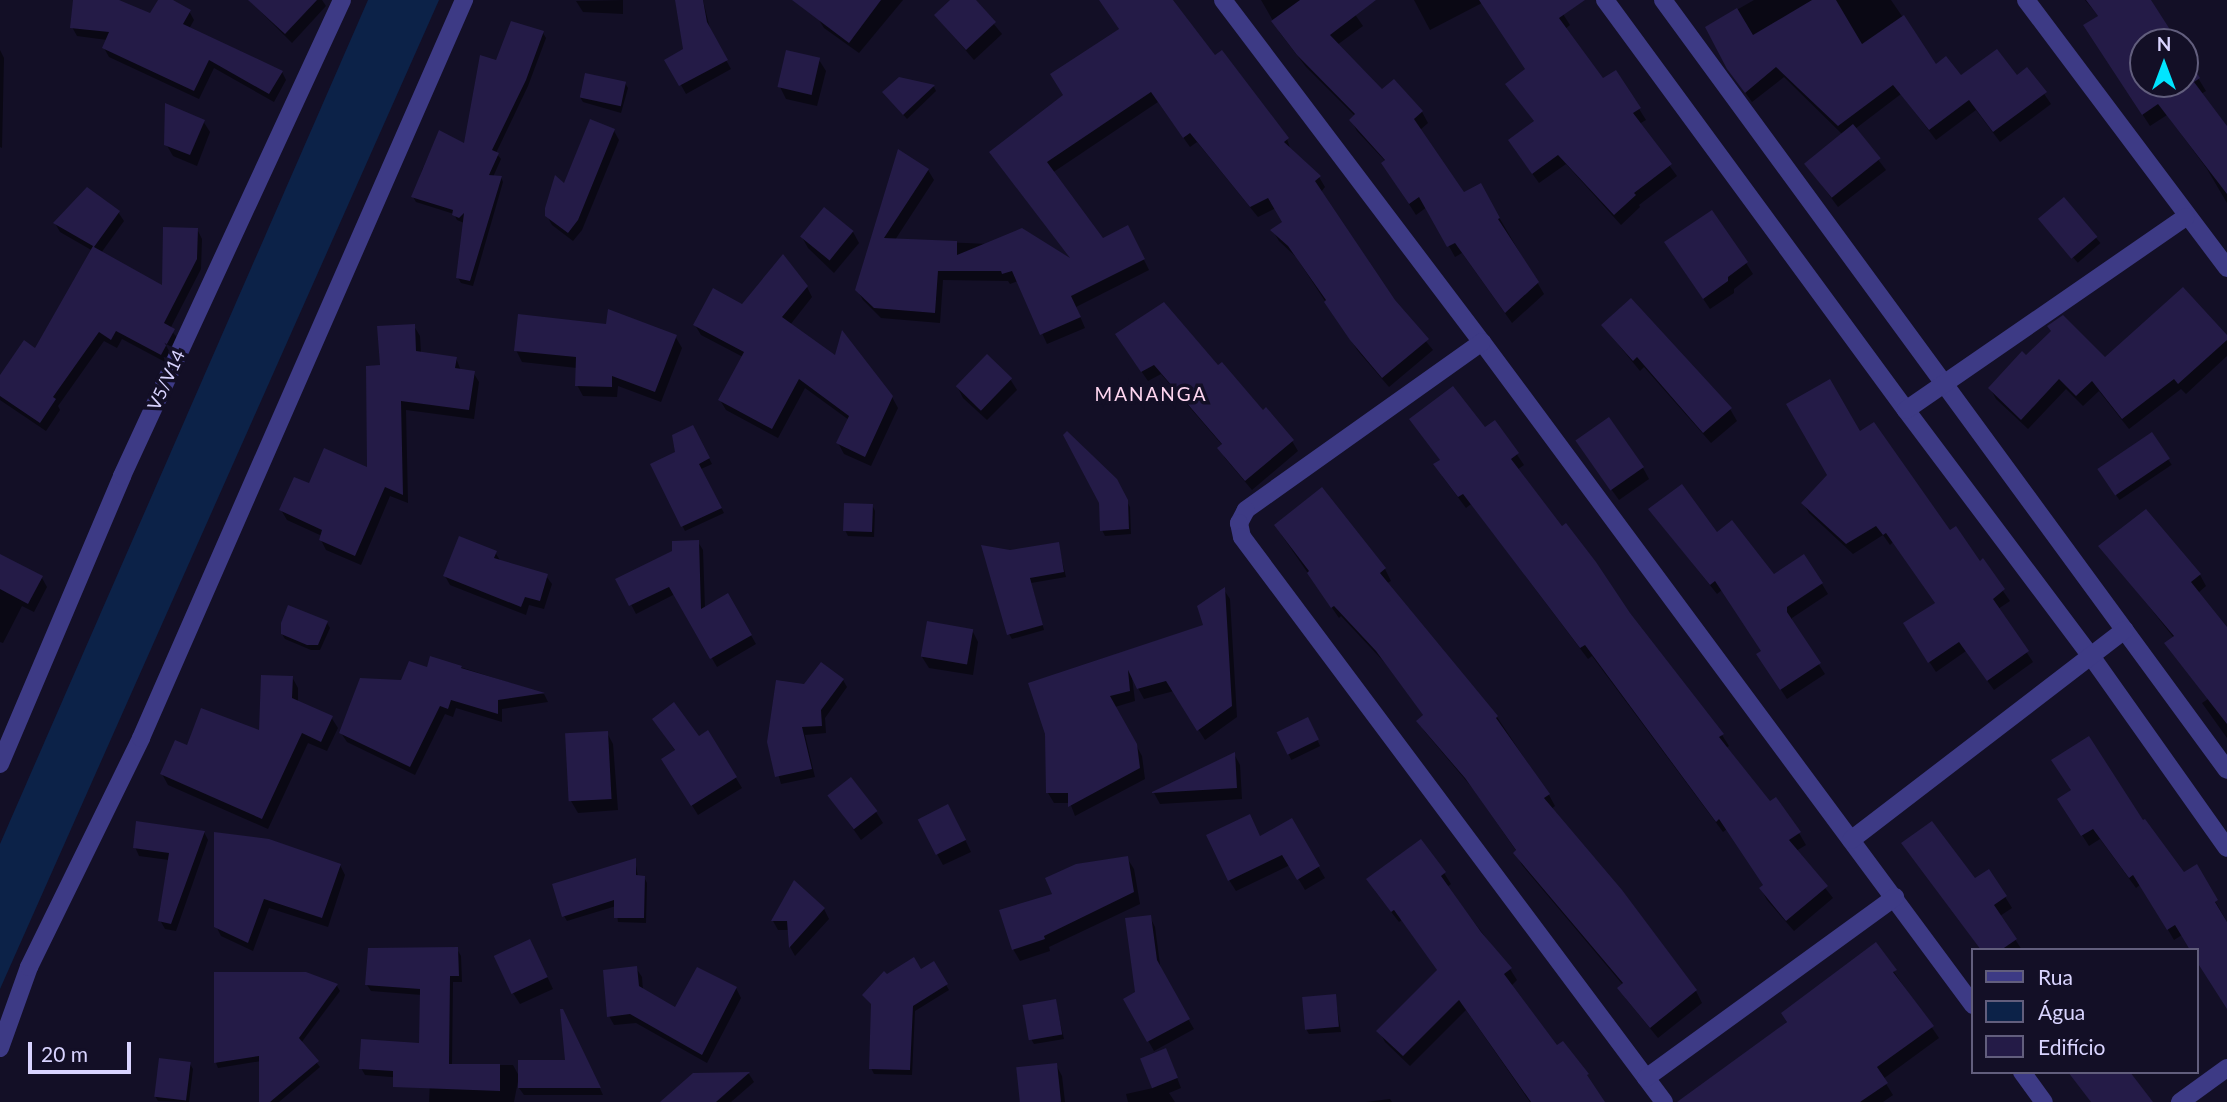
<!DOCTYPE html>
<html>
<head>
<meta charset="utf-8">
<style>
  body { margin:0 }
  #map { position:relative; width:2227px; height:1102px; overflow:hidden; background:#130f26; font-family:Lato,sans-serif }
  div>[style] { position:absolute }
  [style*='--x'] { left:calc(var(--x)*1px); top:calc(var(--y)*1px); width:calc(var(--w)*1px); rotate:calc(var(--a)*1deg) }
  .water>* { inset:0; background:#0c2248 }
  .shadow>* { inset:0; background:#0007; transform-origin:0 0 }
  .building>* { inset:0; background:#241b47; transform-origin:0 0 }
  .minor>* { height:18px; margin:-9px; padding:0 9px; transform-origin:9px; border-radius:9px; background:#3d3a85 }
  span { translate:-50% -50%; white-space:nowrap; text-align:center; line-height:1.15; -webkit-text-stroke:7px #130f26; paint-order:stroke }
  .street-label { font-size:18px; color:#d9d4ff }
  .neighbourhood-label { font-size:19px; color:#ffd6f0; letter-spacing:2px }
  .legend { position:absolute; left:1971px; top:948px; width:228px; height:126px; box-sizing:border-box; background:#130f26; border:2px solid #625e7d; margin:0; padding:9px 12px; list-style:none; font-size:21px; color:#d9d4ff }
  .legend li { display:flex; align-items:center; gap:14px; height:35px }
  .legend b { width:35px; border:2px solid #625e7d }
  .north { position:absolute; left:2129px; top:28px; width:70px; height:70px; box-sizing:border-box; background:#130f26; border:2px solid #625e7d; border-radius:50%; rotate:0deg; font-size:19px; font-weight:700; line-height:28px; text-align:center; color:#d9d4ff }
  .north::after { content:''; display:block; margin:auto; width:24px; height:32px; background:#00e5ff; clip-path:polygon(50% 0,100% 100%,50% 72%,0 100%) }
  .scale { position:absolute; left:28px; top:1042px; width:103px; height:32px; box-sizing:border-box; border:4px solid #d9d4ff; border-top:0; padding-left:9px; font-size:21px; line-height:24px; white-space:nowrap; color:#d9d4ff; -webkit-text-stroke:5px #130f26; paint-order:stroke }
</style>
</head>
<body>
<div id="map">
  <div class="water">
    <div style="clip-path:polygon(368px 0,439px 0,0 989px,0 844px)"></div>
  </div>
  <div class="shadow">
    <div style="clip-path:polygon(75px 0,115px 0,151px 15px,160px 0,169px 0,189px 11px,194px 20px,189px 29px,282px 72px,286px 80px,274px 102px,214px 68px,199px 99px,109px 57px,104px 48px,107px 40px,77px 36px,72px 27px)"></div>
    <div style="clip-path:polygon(249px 0,322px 0,326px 6px,292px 43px)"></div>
    <div style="clip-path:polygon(623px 0,623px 14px,583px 12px,576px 1px)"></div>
    <div style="clip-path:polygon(677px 0,703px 0,711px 33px,731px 69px,686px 94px,667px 60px,685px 50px)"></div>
    <div style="clip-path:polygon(831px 0,903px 0,859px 53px,824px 28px,819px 20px)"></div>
    <div style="clip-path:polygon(952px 0,974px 0,1002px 34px,974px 60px,936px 16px)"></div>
    <div style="clip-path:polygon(1100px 0,1171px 0,1215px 57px,1222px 53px,1287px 139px,1291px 151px,1319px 177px,1325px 187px,1321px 192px,1393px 301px,1433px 350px,1389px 387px,1358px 351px,1296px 257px,1279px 241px,1273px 231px,1285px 223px,1276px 208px,1258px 217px,1197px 142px,1190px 147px,1158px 102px,1052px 173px,1103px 240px,1133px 238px,1149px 270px,1076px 307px,1085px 328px,1047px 344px,1018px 281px,1010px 284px,1008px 281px,943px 280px,940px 323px,881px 318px,863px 300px,857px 290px,899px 151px,928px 170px,934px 180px,895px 240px,989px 244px,1073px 261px,997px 162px,1065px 96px,1120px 30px)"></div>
    <div style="clip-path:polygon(1261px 0,1345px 0,1363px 26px,1337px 45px,1382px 92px,1422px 112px,1428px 123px,1420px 130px,1463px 194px,1480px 185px,1544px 294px,1512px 323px,1462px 253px,1455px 257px,1427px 207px,1416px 215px,1390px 175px,1386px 162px,1357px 131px,1351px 120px,1355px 116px,1306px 67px,1280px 33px)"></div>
    <div style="clip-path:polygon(1414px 0,1554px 0,1570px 25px,1565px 29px,1603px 80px,1616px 72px,1646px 120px,1639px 124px,1677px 176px,1639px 205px,1640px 207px,1621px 225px,1566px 164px,1539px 183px,1516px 151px,1535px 122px,1508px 85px,1527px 70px,1482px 3px,1430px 30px)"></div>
    <div style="clip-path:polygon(1754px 0,1891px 0,1936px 66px,1961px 78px,2016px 77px,2027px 69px,2051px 104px,2000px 142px,1976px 110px,1936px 140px,1901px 94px,1855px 129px,1886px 170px,1838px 207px,1806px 164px,1843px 135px,1784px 77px,1752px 102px,1736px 80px,1707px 27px)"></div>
    <div style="clip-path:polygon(2085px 0,2144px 0,2170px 42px,2143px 42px,2143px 84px,2185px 84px,2185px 57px,2206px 91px,2201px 94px,2227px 129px,2227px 203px,2207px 169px,2167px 115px,2150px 126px,2092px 37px,2099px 17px)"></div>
    <div style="clip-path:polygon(543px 33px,546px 38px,528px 86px,496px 153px,501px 159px,493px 177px,501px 177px,503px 182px,473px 286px,461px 283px,458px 278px,464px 223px,457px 220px,454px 214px,416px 202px,413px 197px,422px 170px,439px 133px,466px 145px,497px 62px)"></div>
    <div style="clip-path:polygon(0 50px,4px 58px,2px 148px,0 147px)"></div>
    <div style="clip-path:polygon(819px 60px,826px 71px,817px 106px,786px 99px,780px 87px)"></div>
    <div style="clip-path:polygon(899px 79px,934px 87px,936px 91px,907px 119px,884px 93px)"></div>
    <div style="clip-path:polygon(625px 83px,628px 88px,621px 113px,583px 102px,580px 97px)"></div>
    <div style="clip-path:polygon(203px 121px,210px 132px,197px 166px,173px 156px,166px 144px)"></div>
    <div style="clip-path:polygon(614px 131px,619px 140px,582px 230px,573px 241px,552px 225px,547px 216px,565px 186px)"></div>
    <div style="left:2063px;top:200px;width:57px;height:30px;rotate:49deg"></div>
    <div style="clip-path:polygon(118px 212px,124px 221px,101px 253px,164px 288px,197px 229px,202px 239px,201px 269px,170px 329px,179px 340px,167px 363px,122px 339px,117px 348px,104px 341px,58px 406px,60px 410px,46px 431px,0 400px,0 378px,27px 366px,93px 251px,60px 232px,55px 223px)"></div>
    <div style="clip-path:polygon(853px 232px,859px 243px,834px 273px,808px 248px,802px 237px)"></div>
    <div style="clip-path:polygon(1673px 254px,1746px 263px,1753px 274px,1734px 289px,1734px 293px,1710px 309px)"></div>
    <div style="clip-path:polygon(807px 287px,812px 297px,790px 325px,892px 397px,898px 408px,871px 466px,844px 454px,838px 443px,849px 420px,805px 388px,778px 438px,726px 410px,720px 400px,743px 357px,701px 335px,695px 325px,742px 306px)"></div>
    <div style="clip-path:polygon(1631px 301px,1730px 409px,1737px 421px,1711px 443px,1644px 367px,1640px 371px,1603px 326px)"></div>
    <div style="clip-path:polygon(414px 326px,420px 336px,421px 353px,456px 358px,461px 371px,473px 372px,479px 382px,474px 419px,406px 410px,408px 503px,390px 496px,361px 565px,326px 550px,321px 540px,322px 536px,287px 520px,281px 510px,310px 486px,368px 470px,381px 367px)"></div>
    <div style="clip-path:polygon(675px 336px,682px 348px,661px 402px,618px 386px,617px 397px,583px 396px,577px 385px,577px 368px,522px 362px,516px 350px)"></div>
    <div style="clip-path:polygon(2227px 337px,2227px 356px,2186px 394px,2181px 389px,2129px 429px,2099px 391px,2083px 406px,2066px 389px,2028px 429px,1996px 399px,1990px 388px,2026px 357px,2105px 360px)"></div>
    <div style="clip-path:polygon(1123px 345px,1218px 368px,1292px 441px,1298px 451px,1252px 490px,1225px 458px,1220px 448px,1223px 446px,1161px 374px,1148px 381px)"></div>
    <div style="clip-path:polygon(1010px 379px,1017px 390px,987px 420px,963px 398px,957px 386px)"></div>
    <div style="clip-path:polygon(1411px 419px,1484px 430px,1495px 422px,1524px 465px,1517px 470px,1722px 735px,1729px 746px,1726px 748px,1770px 803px,1776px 799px,1799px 833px,1806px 845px,1796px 851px,1833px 898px,1794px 931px,1767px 900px,1761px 889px,1765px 886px,1727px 829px,1723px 832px,1592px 656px,1588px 659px,1471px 504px,1466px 508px,1442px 476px,1441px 461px)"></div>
    <div style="clip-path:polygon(693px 427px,712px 464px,701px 469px,724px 513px,685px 531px,652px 465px,677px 453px)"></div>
    <div style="clip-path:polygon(1859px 433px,1949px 533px,1979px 563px,1982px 561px,2010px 601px,1998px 609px,2033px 662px,1994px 690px,1966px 651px,1936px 672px,1911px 634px,1936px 604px,1893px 542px,1890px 545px,1883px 535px,1853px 554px,1809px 513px,1803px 503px,1829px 475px)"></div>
    <div style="left:2151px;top:434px;width:37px;height:63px;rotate:56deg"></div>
    <div style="clip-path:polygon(1585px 453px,1643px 468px,1649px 479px,1619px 500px)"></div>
    <div style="clip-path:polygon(1115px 480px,1130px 507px,1131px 534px,1105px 536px,1102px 530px)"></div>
    <div style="clip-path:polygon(1322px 490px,1385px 569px,1391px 581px,1387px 583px,1497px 717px,1549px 795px,1555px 806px,1551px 809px,1621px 892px,1696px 991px,1702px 1003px,1658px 1038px,1626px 999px,1620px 988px,1623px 985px,1522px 865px,1515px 853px,1517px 852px,1474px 790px,1425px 732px,1418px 721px,1424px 716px,1385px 663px,1341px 616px,1339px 618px,1283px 537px,1276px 526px)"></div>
    <div style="clip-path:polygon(872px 505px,875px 511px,874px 537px,848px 536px,845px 530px)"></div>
    <div style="clip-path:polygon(1650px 510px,1717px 534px,1773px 576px,1822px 584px,1828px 594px,1792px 618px,1792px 623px,1825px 674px,1787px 699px,1764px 664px,1763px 652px,1722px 590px,1717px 594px)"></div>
    <div style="clip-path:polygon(698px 542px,703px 550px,705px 609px,728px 595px,756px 644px,717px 667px,675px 594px,636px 614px,618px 579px)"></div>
    <div style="clip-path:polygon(1058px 544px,1066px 577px,1031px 583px,1044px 630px,1012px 639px,1009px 634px,1010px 552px)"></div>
    <div style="clip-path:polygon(2101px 546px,2200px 575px,2206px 586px,2198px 593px,2227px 630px,2227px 738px,2202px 703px,2208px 699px,2167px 644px,2174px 638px)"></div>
    <div style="clip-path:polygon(495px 552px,501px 562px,546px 576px,552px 584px,544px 609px,529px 605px,526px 615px,450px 585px,445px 576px)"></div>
    <div style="clip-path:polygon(0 556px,42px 578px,47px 587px,34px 612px,22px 606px,3px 643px,0 642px)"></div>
    <div style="clip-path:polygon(1224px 590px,1230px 599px,1237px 717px,1205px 740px,1174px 691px,1144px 699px,1132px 677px,1135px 701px,1115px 707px,1142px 756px,1145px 779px,1075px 816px,1070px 803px,1054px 803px,1048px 793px,1047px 734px,1030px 684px,1205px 626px)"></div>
    <div style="clip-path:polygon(327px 623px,330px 628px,320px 650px,311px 650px,285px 639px,282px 634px)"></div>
    <div style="clip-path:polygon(972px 630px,978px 642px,973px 675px,929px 668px,922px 657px)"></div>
    <div style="clip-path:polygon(432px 658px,544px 694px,548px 702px,502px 709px,502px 722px,456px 708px,453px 717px,445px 714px,415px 775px,347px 742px,341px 733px,402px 682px,428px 669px)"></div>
    <div style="clip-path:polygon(292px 677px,298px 688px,298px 702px,331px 717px,338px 728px,327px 751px,308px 743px,268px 829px,168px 785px,162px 774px,188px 747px,261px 733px)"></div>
    <div style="clip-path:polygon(843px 680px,847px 687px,825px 718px,826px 733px,805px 735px,815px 777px,781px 784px,769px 742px,805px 686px)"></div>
    <div style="left:1307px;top:719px;width:30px;height:32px;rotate:64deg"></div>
    <div style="clip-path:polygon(654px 720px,698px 738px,708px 732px,742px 788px,698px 815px,663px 759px,676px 752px)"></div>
    <div style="clip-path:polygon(607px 733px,613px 744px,618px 810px,578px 813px,571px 801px)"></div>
    <div style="clip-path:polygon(1234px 754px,1240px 765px,1242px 799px,1160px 804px,1154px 793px)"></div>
    <div style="clip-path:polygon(829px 795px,876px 812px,883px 823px,861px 840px)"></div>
    <div style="clip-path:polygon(2066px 810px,2143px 823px,2184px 874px,2196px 867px,2227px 922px,2227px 1007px,2197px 950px,2182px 935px,2174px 940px,2141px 884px,2136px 888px,2100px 839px,2089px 846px)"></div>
    <div style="clip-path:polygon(954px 817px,971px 852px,943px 865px,937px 854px)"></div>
    <div style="clip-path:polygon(1291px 820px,1325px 878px,1305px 890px,1290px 865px,1236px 891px,1229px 880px,1260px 837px)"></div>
    <div style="clip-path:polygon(204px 832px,208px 840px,176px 931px,165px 929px,160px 920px,169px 860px,139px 856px,135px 847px)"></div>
    <div style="clip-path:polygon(216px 834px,340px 865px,345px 875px,328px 927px,269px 908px,253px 951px,221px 936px,216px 926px)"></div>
    <div style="clip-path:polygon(1127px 858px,1134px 869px,1140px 904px,1049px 947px,1050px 951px,1020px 961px,1013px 949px,1055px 895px)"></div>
    <div style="clip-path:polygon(635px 860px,638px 877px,644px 877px,647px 883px,646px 923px,618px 922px,616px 906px,567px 921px,564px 916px)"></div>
    <div style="clip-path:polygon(1989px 871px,2012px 908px,2000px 916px,2022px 950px,1982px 950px,1975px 880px)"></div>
    <div style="clip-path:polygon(1444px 873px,1451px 884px,1447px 887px,1510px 969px,1517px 980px,1511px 986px,1557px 1048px,1563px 1043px,1603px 1102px,1530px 1102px,1466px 1010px,1410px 1066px,1385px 1042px,1379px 1031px,1438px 971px,1402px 920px,1399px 922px,1375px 891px)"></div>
    <div style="clip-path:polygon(824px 909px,829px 919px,795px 956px,790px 947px,790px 930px,778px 930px,773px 921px)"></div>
    <div style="clip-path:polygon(1150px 917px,1155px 927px,1161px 972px,1194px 1029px,1154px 1051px,1125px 1000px,1137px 993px)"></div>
    <div style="clip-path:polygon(1875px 944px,1939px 1038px,1883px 1079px,1893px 1095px,1883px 1102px,1696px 1102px)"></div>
    <div style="clip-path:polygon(457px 949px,461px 956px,462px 982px,453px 982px,452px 1065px,513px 1065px,519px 1076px,514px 1102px,429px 1102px,430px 1080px,365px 1075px,361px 1068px,421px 1045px,422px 995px,371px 991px,367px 985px)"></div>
    <div style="clip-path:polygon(536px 953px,553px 989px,520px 1004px,513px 993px)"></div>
    <div style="clip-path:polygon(636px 968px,642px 977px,643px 991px,676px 1009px,736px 988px,741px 998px,707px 1063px,636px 1023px,614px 1025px,609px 1016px)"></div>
    <div style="clip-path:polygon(920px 971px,946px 985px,949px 990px,915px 1011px,912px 1075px,874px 1074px,871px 1068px,873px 1006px,864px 995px,887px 976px)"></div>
    <div style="clip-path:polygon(305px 974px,337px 986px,340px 991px,301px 1043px,320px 1067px,279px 1102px,261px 1102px,261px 1061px,218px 1068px,216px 1063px)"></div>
    <div style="clip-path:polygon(1335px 996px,1341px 1032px,1309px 1034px,1306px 1029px)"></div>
    <div style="clip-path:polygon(1055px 1001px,1064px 1039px,1034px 1044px,1031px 1039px)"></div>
    <div style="clip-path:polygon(567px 1018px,603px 1095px,524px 1095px,519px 1088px,567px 1061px)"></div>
    <div style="clip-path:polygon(1142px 1060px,1170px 1060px,1181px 1088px,1169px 1093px,1175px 1102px,1128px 1102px,1126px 1094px,1153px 1088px)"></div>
    <div style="clip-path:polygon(190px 1064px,193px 1069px,189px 1102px,158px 1101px,155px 1096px)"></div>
    <div style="clip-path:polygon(1056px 1065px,1062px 1076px,1065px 1102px,1021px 1102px)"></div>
    <div style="clip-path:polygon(749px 1074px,754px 1082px,731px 1102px,677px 1102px,694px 1075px)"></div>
    <div style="clip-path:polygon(1390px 1099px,1392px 1102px,1366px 1102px)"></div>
  </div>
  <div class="building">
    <div style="clip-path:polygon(73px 0,119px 0,150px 13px,158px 0,173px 0,191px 10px,183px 24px,283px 71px,269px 94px,209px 60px,194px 91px,102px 48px,109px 32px,70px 28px)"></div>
    <div style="clip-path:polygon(248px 0,317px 0,285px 34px)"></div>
    <div style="clip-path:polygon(675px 0,703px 0,707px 22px,728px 60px,679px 86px,664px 60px,683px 49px)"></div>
    <div style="clip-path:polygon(792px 0,881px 0,849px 43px)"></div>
    <div style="clip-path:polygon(950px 0,976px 0,996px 22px,966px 50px,934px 15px)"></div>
    <div style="clip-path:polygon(1099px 0,1173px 0,1215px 55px,1222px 50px,1289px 138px,1284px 142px,1321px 176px,1315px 181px,1395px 300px,1429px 339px,1382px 378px,1350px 340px,1324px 302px,1326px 300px,1288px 246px,1270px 230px,1282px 222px,1268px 198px,1250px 207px,1190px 133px,1183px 138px,1151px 92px,1047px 162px,1103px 238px,1128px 225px,1145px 259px,1071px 296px,1081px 317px,1040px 335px,1012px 271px,1002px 274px,1001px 271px,938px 271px,935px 313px,874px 308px,855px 290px,898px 149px,929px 169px,884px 238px,957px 241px,957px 255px,1022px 228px,1070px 258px,989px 152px,1063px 95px,1050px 74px,1119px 29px)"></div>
    <div style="clip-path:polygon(1300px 0,1376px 0,1330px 35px,1382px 89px,1394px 79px,1423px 111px,1414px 119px,1464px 192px,1481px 183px,1500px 218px,1498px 219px,1539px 282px,1505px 313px,1455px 243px,1447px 247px,1419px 197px,1409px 204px,1381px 163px,1385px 160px,1349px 120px,1355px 114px,1297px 55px,1271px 21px)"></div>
    <div style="clip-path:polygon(1479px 0,1585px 0,1559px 18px,1603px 78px,1616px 70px,1641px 108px,1633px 113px,1672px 164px,1634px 193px,1636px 195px,1614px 215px,1558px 155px,1532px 174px,1508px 140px,1534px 121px,1505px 84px,1525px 69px)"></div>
    <div style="clip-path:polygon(1812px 0,1836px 0,1862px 44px,1904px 15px,1936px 64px,1946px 56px,1961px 75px,1997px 49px,2017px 75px,2027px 67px,2047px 92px,1993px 132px,1969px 100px,1929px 130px,1893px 85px,1838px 126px,1776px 67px,1745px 93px,1727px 69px,1705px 27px,1737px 8px,1753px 35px)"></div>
    <div style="clip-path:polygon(2086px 0,2151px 0,2178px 42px,2143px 42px,2143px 84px,2185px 84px,2185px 54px,2200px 78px,2194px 82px,2227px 126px,2227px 194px,2158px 104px,2142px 115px,2083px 25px,2098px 16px)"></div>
    <div style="clip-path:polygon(511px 21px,544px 31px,526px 80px,492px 150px,499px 153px,489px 175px,502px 176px,470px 281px,456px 278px,464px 213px,459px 218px,452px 215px,453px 210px,411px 197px,439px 130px,464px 143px,480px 55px,496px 60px)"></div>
    <div style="left:786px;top:50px;width:35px;height:38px;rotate:13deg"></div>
    <div style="left:585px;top:73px;width:42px;height:25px;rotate:12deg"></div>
    <div style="clip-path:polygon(899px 77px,935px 85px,903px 115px,882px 92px)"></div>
    <div style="clip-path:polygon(165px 103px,205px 120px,190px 155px,164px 145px)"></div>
    <div style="clip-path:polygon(590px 119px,615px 129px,578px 220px,568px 233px,545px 216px,545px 208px,555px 175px,564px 183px)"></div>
    <div style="left:1853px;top:124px;width:44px;height:63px;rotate:51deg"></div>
    <div style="clip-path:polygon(87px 187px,120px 211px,94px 247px,162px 285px,163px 227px,198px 228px,197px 259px,164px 323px,175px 329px,161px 355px,116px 331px,111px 340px,99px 332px,53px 397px,56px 399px,40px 423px,0 396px,0 375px,24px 340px,35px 348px,93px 246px,53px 223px)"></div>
    <div style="left:2064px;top:197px;width:52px;height:34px;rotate:50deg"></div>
    <div style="left:824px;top:207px;width:38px;height:38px;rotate:39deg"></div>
    <div style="clip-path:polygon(1712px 210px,1748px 262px,1728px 277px,1728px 281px,1703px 299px,1664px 242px)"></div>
    <div style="clip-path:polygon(783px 254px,808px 286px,782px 317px,835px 355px,842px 330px,893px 396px,865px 457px,836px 443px,849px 416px,799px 379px,772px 429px,718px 400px,744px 352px,693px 325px,713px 288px,742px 304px)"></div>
    <div style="clip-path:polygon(2183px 287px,2227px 335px,2227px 340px,2178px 384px,2174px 379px,2122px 419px,2092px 381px,2076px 396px,2059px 379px,2021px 420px,1988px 388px,2022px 351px,2026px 355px,2051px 331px,2047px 326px,2063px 315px,2105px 357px)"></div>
    <div style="clip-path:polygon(1631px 298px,1732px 408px,1703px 433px,1637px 357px,1633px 361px,1601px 325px)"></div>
    <div style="clip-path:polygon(1164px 302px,1218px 365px,1222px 362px,1263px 410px,1266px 407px,1294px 440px,1245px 481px,1217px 448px,1222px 444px,1154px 365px,1141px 372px,1115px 334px)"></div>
    <div style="clip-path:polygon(608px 309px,677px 335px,655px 392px,612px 376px,612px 387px,575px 386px,576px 357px,514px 351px,518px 314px,606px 324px)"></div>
    <div style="clip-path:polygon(415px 324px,416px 351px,457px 357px,455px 368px,475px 371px,469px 410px,401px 401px,403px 495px,385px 487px,355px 556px,319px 540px,322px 530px,279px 510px,294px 477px,309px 483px,324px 448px,367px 467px,366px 366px,380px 365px,377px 326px)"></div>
    <div style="left:987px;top:354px;width:35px;height:45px;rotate:44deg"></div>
    <div style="clip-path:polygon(1830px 379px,1860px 431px,1874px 422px,1950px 530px,1956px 526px,1980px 561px,1983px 558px,2005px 589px,1993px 599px,2029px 651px,1987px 681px,1959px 642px,1928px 663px,1903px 623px,1935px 603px,1886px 533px,1883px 535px,1876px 526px,1846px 544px,1801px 503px,1827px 475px,1786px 404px)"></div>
    <div style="clip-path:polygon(1453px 386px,1485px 427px,1495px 420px,1519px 453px,1511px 459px,1562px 526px,1566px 523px,1596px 562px,1630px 613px,1724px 734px,1719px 737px,1770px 801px,1776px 797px,1801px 832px,1789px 840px,1828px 886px,1786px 921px,1759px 888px,1763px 885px,1719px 819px,1716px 822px,1585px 645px,1580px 648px,1463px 494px,1458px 497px,1433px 464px,1440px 460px,1409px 419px)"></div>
    <div style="left:1609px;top:417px;width:61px;height:41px;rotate:55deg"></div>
    <div style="clip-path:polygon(693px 425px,710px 458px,699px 464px,722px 508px,681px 527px,650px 464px,675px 452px,672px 435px)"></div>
    <div style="clip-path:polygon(1067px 431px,1117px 479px,1128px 500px,1129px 529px,1100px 531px,1099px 503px,1063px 435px)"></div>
    <div style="left:2152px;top:432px;width:32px;height:66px;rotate:56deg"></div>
    <div style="clip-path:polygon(1682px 484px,1717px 532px,1732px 520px,1774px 574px,1804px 554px,1823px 583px,1787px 607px,1787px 612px,1821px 663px,1780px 690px,1756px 654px,1761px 651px,1715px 581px,1710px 585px,1648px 509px)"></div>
    <div style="clip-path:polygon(1322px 487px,1386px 568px,1380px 573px,1498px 716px,1496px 718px,1550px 794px,1544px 798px,1622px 890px,1697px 990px,1650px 1028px,1617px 988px,1623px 983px,1513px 853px,1516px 850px,1465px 778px,1416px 721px,1423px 715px,1376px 651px,1334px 606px,1331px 608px,1307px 573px,1309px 571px,1274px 525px)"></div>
    <div style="left:844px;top:503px;width:29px;height:28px;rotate:2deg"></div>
    <div style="clip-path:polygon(2146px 509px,2201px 574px,2191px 582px,2227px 627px,2227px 724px,2164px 643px,2174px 636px,2098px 546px)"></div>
    <div style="clip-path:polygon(459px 536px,497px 551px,494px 558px,548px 574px,540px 601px,525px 597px,521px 607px,443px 576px)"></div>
    <div style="clip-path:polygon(699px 540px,701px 609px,728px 593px,752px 635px,710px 659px,669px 587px,629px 606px,615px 579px,672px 551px,672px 541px)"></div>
    <div style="clip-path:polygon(1059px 542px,1064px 572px,1030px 578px,1043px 625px,1007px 635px,981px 545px,1010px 550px)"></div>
    <div style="clip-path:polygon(0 554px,43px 576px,28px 604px,0 589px)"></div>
    <div style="clip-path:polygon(1225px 587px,1232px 706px,1197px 731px,1166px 681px,1137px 689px,1128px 670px,1130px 691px,1110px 696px,1137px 744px,1140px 768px,1068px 807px,1068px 793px,1046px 793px,1045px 734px,1028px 683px,1203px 625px,1197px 606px)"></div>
    <div style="clip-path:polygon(288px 605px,328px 621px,318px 645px,307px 645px,281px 634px,281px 623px)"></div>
    <div style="left:927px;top:621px;width:47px;height:36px;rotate:10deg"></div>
    <div style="clip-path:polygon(430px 656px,462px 666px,461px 668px,545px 693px,498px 700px,498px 714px,451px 700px,448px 709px,440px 706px,410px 767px,339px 733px,360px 678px,401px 680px,409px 661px,427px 667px)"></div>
    <div style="clip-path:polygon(821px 662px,844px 679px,821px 710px,822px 726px,802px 727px,812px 769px,775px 777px,767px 742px,776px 680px,804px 684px)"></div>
    <div style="clip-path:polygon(261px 675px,293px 676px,292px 698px,333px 716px,321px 742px,302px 733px,262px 819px,160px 774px,175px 740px,187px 745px,201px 708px,259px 730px)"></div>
    <div style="clip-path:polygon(674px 702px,699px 736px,708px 730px,737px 777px,691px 806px,661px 759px,675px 750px,652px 719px)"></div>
    <div style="left:1308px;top:717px;width:25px;height:35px;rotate:64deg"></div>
    <div style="left:608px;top:731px;width:68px;height:43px;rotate:87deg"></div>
    <div style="clip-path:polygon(2089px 736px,2143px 820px,2145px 819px,2184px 872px,2197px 864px,2218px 900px,2215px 902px,2227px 922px,2227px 1009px,2197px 962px,2197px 950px,2190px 950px,2175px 925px,2167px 930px,2133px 875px,2129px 878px,2093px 829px,2081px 836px,2057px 799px,2071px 790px,2051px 760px)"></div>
    <div style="clip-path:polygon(1235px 752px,1237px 788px,1152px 793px,1152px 792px)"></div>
    <div style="left:851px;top:777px;width:43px;height:30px;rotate:52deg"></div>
    <div style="left:948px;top:804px;width:40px;height:34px;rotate:63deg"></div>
    <div style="clip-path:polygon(1250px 814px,1260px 836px,1292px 818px,1320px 866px,1297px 880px,1282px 855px,1228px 881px,1206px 835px)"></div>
    <div style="clip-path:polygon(136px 821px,205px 831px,171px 924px,158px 921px,169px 853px,133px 848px)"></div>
    <div style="clip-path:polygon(1932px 821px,1975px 878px,1989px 869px,2007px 896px,1994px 905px,2017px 939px,2001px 950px,1981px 950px,1901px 843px)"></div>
    <div style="clip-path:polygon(214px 832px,269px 839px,341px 864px,322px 918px,264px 899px,248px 943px,214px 927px)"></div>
    <div style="clip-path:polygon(1421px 839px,1446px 872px,1441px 876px,1481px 932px,1512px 968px,1504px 974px,1557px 1045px,1563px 1041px,1589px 1074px,1587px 1075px,1605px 1102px,1531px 1102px,1459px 1000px,1403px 1056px,1376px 1031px,1437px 970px,1394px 910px,1391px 912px,1366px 879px)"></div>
    <div style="clip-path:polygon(1128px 856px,1134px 892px,1044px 936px,1045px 939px,1012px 950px,999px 910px,1052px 894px,1045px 878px,1076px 864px)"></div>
    <div style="clip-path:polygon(636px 858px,636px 875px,645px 876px,644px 918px,614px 918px,614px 900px,562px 917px,552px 884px)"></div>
    <div style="clip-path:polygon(794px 880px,825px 908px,789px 948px,787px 921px,771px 921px)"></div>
    <div style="clip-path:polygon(1151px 915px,1157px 960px,1190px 1019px,1147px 1042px,1123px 999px,1135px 992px,1125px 918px)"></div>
    <div style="left:530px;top:939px;width:42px;height:40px;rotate:65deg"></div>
    <div style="clip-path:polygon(1876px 942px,1897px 970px,1893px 972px,1934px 1026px,1877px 1067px,1888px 1083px,1860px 1102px,1677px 1102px,1787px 1022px,1781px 1013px)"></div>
    <div style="clip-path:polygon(458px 947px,459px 976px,450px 976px,449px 1064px,500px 1064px,500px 1091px,393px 1087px,393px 1071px,359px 1069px,361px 1039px,419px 1043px,420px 989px,365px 985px,368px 948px)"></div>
    <div style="clip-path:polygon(914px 957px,921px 969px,934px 961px,948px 984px,913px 1006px,910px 1070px,869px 1069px,871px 1004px,862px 995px,884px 971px,887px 974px)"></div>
    <div style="clip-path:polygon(637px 966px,639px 986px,675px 1007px,697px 967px,737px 987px,702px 1055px,630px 1014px,607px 1017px,603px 970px)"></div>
    <div style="clip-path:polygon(214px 972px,306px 972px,338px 984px,299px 1038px,319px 1061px,270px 1102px,259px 1102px,259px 1056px,214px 1063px)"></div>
    <div style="left:1336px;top:994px;width:33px;height:34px;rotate:85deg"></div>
    <div style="left:1056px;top:999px;width:36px;height:34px;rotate:80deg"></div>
    <div style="clip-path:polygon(560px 1009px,563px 1009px,601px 1088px,518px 1088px,518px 1060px,565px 1060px)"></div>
    <div style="left:1166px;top:1048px;width:32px;height:28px;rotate:68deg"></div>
    <div style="left:159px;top:1058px;width:32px;height:39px;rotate:7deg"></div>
    <div style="left:1057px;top:1063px;width:39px;height:41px;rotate:84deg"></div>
    <div style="clip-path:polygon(750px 1072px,716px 1102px,660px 1102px,693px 1073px)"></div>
    <div style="clip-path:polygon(2068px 1072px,2130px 1072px,2153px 1102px,2091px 1102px)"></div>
  </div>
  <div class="minor">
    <div style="--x:1223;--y:0;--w:429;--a:52.9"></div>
    <div style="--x:1482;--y:342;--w:825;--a:53.48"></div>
    <div style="--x:1605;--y:0;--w:509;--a:53.72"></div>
    <div style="--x:1906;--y:410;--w:308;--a:53.1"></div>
    <div style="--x:2091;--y:656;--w:235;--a:54.7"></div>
    <div style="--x:1663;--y:0;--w:954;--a:53.78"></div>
    <div style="--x:2026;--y:0;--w:335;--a:53.1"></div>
    <div style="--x:1482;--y:342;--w:290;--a:144.6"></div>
    <div style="--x:1246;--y:510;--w:15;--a:118"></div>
    <div style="--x:1239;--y:523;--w:14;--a:78"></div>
    <div style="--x:1242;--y:537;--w:705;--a:53.24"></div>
    <div style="--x:1906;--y:410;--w:340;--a:-34.6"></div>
    <div style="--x:0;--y:764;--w:313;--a:-67"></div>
    <div style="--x:122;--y:476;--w:524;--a:-65.19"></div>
    <div style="--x:1851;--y:840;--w:345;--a:-37.5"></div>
    <div style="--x:0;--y:1048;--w:86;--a:-70.3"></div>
    <div style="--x:29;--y:967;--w:255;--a:-63.9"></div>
    <div style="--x:141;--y:738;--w:806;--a:-66.36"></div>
    <div style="--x:2022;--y:1072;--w:37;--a:54"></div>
    <div style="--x:1646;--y:1078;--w:308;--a:-36"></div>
    <div style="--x:2180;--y:1102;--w:58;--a:-35.9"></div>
  </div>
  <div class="street-label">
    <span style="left:166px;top:380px;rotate:-65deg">V5/V14</span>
  </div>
  <div class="neighbourhood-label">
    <span style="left:1151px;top:394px">MANANGA</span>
  </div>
  <ul class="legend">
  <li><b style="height:9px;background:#3d3a85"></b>Rua</li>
  <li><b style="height:19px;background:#0c2248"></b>Água</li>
  <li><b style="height:19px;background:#241b47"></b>Edifício</li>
  </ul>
  <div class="north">N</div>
  <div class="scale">20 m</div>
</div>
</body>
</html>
